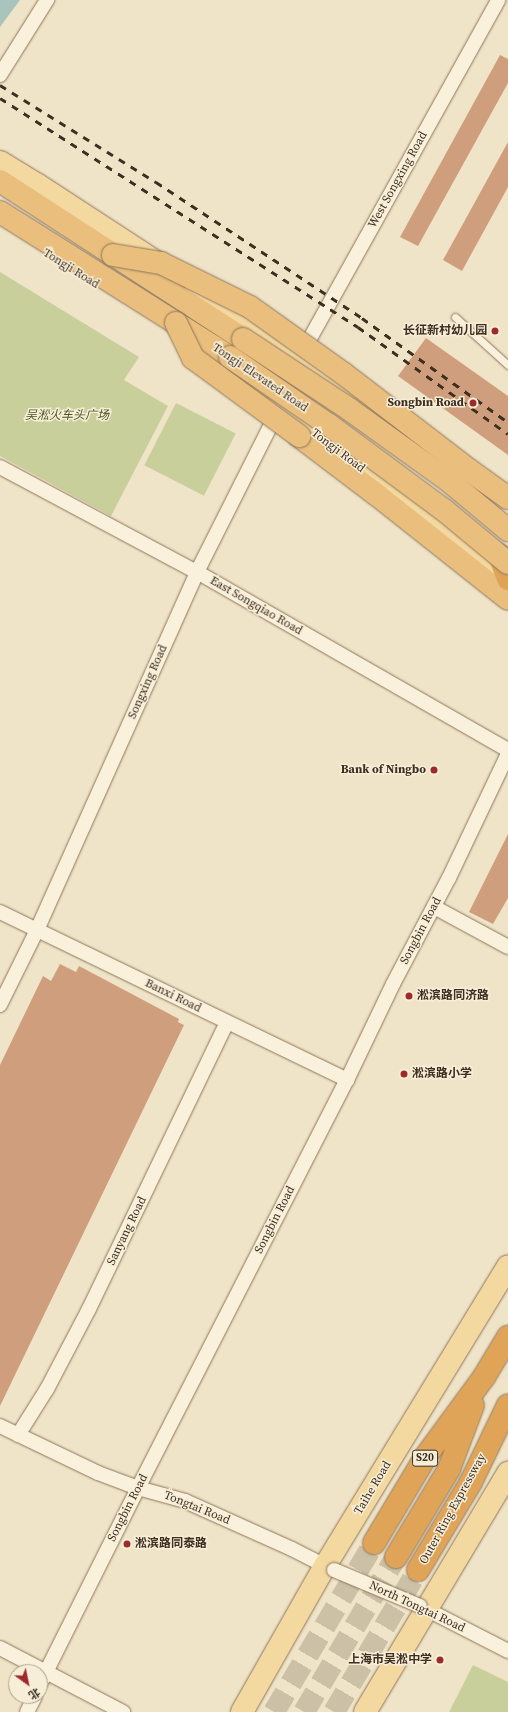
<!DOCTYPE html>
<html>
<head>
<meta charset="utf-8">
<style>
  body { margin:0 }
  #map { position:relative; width:508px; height:1712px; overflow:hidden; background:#f0e4c8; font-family:"Source Serif 4","Noto Sans SC",serif }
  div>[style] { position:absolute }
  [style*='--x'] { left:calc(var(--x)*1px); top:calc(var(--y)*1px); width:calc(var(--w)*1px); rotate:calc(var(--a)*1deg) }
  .green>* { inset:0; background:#c9cf9b; transform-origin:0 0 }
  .water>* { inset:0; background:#a9c4bc }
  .building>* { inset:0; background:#cf9f7d }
  .motorway-tunnel>* { height:22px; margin-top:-11px; transform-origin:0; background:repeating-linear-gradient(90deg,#ccc0a6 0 22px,transparent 0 33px) }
  .roads { filter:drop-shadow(0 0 1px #8d765c) drop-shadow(0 0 1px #8d765c) }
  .service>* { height:7px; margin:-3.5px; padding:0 3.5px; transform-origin:3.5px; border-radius:3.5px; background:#faf1dc }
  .minor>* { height:14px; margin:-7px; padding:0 7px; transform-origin:7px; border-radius:7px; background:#faf1dc }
  .primary>* { height:22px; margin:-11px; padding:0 11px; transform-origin:11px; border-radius:11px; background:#f3d9a0 }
  .trunk>* { height:22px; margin:-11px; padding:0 11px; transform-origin:11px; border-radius:11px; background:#eabe7c }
  .motorway>* { height:22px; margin:-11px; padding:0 11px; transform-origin:11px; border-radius:11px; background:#e0a458 }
  .rail>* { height:3px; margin-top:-1.5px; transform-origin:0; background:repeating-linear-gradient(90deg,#3d2e20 0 7px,transparent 0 14px) }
  .bridges { filter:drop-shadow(0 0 1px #8d765c) drop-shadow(0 0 1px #8d765c) }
  .minor-bridge>* { height:14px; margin:-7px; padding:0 7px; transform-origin:7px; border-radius:7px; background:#faf1dc }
  .trunk-bridge>* { height:22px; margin:-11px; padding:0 11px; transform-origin:11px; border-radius:11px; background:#eabe7c }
  .dots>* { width:11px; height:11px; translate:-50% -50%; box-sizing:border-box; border:2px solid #f7eed8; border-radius:50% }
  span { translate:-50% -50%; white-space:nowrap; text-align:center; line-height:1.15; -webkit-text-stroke:3px #f7eed8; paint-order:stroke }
  .shield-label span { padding:1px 3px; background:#f7eed8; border:1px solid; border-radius:3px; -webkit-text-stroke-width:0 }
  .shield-label { font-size:11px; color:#3d2e20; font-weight:700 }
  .street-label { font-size:12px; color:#3d2e20 }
  .poi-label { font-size:12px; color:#3d2e20; font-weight:700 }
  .right { translate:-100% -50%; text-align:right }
  .left { translate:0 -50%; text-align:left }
  .park-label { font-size:12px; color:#4d5a26; font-style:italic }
  .north { position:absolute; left:8px; top:1664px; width:40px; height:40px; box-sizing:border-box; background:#f7eed8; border:1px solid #ada18e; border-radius:50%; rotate:147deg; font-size:11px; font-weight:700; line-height:16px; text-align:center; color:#3d2e20 }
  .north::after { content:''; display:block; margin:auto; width:14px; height:18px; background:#9e2a2b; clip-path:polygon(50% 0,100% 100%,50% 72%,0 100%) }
</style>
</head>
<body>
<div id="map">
  <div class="green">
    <div style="clip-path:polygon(0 272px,139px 357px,124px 380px,168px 406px,111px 516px,0 456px)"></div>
    <div style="left:176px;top:403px;width:67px;height:70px;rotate:27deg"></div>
    <div style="clip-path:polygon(473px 1665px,508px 1682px,508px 1712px,449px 1712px)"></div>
  </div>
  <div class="water">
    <div style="clip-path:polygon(0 0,20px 0,0 27px)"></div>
  </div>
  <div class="building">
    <div style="clip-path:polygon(500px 55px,508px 59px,508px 83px,418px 246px,400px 237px)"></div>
    <div style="clip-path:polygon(508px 142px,508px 187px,462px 271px,443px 260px)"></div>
    <div style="clip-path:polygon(426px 338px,508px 396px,508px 455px,398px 376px)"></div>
    <div style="clip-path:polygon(508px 834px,508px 898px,493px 924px,469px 912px)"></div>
    <div style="clip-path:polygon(60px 964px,76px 972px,79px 966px,179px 1019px,178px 1022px,184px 1025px,0 1406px,0 1065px,43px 976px,51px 981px)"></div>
  </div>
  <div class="motorway-tunnel">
    <div style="--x:274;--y:1712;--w:196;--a:-59.4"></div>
    <div style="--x:304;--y:1712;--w:180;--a:-59.3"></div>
    <div style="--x:334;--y:1712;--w:165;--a:-59.4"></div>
  </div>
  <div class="roads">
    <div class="service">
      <div style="--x:455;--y:317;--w:72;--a:42.2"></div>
    </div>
    <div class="minor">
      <div style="--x:0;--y:75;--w:89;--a:-57.9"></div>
      <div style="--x:0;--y:467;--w:223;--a:28.1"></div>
      <div style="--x:197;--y:572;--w:358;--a:29.8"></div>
      <div style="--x:434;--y:907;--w:84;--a:28.4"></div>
      <div style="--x:0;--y:912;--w:386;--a:25.8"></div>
      <div style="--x:0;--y:1005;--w:84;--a:-63.7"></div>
      <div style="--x:37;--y:930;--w:392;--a:-65.9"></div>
      <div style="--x:197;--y:572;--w:185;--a:-63.3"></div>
      <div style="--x:280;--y:407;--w:50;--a:-69"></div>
      <div style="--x:298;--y:360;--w:412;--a:-60.9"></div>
      <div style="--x:0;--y:1426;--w:109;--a:25.6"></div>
      <div style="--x:98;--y:1473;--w:43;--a:20.6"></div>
      <div style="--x:138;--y:1488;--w:49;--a:15.5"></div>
      <div style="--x:185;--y:1501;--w:117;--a:24.2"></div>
      <div style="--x:292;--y:1549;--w:44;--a:27.1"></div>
      <div style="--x:18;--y:1435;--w:54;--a:-57.8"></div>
      <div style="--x:47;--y:1389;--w:90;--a:-62.3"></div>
      <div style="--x:89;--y:1309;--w:318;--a:-64.3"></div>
      <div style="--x:420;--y:1606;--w:99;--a:27.1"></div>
      <div style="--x:0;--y:1648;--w:139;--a:27.5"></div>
      <div style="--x:40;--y:1684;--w:219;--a:-63.4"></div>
      <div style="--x:138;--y:1488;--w:458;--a:-62.9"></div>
      <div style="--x:347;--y:1080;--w:106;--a:-64.4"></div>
      <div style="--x:393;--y:984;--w:120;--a:-62.2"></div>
      <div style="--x:449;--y:878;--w:137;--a:-64.6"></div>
      <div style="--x:27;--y:1712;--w:18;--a:-63"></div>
    </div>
    <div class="primary">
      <div style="--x:0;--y:162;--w:44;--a:31.2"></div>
      <div style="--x:38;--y:185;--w:145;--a:33.1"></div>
      <div style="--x:196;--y:288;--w:231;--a:34.9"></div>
      <div style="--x:385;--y:420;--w:62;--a:37.8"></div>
      <div style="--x:195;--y:346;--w:105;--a:35.7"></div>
      <div style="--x:280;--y:407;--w:228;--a:37"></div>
      <div style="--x:462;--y:544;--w:60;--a:40.3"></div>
      <div style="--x:242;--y:1712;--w:168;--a:-60.4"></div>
      <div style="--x:325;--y:1566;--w:351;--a:-58.6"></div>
      <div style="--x:365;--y:1712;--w:279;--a:-59.1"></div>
    </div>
    <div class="trunk">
      <div style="--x:0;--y:181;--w:290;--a:33"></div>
      <div style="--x:0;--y:212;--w:272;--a:32.2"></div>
      <div style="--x:299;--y:436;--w:98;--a:37.1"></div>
      <div style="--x:377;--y:495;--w:167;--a:38.4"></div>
    </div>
    <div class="motorway">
      <div style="--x:499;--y:555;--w:26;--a:69"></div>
      <div style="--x:374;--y:1543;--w:101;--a:-59.1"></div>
      <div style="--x:426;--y:1456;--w:98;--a:-53.7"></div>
      <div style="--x:484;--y:1377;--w:47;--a:-59"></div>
      <div style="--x:396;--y:1557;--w:103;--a:-58.9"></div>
      <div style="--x:449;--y:1469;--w:68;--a:-69.4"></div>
      <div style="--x:418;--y:1570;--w:103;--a:-58.9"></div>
      <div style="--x:471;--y:1482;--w:85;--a:-64.3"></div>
    </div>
  </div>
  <div class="rail">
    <div style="--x:0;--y:85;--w:184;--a:31.9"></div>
    <div style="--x:156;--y:182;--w:247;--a:33.4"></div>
    <div style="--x:362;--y:318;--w:179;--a:35.5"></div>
    <div style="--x:0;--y:98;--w:425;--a:32.6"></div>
    <div style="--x:358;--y:327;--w:184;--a:35.5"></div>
  </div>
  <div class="bridges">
    <div class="minor-bridge">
      <div style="--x:334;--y:1570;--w:93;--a:22.7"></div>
    </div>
    <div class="trunk-bridge">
      <div style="--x:113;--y:255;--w:49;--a:9.5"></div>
      <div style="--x:161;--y:263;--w:99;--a:26.3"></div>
      <div style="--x:250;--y:307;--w:115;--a:35.5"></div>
      <div style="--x:344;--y:374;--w:158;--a:37.5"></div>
      <div style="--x:469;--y:470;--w:48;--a:35.7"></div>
      <div style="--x:176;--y:323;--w:39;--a:64"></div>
      <div style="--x:193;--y:358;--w:132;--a:36.3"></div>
      <div style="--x:243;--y:339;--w:127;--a:33.4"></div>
      <div style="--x:349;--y:409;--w:123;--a:35.8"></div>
      <div style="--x:449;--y:481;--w:77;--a:39.7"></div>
      <div style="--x:230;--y:357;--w:120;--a:34.5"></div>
      <div style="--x:329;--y:425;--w:143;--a:36.5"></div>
      <div style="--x:444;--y:510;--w:83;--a:39.6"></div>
    </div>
  </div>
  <div class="dots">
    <div style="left:495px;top:331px;background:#9e2a2b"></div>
    <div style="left:473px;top:403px;background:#9e2a2b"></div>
    <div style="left:434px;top:770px;background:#9e2a2b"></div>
    <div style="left:409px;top:996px;background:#9e2a2b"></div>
    <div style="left:404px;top:1074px;background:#9e2a2b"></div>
    <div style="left:127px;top:1544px;background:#9e2a2b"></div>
    <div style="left:440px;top:1660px;background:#9e2a2b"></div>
  </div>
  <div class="shield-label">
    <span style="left:425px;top:1458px">S20</span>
  </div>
  <div class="street-label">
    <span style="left:398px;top:180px;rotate:-61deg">West Songxing Road</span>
    <span style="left:71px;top:269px;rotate:32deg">Tongji Road</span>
    <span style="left:260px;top:378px;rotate:34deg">Tongji Elevated Road</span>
    <span style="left:338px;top:451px;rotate:37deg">Tongji Road</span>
    <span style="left:256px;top:606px;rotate:30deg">East Songqiao Road</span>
    <span style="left:148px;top:682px;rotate:-66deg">Songxing Road</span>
    <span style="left:421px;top:931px;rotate:-62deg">Songbin Road</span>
    <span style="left:173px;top:996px;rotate:26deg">Banxi Road</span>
    <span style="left:275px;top:1220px;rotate:-63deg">Songbin Road</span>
    <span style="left:127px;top:1231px;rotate:-64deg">Sanyang Road</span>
    <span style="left:373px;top:1488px;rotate:-59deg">Taihe Road</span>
    <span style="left:128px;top:1508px;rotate:-63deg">Songbin Road</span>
    <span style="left:197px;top:1508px;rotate:22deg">Tongtai Road</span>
    <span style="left:453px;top:1509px;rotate:-61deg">Outer Ring Expressway</span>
    <span style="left:417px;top:1607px;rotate:25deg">North Tongtai Road</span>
  </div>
  <div class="poi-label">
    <span class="right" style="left:487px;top:331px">长征新村幼儿园</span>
    <span class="right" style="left:464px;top:403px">Songbin Road</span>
    <span class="right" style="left:426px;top:770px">Bank of Ningbo</span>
    <span class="left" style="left:417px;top:996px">淞滨路同济路</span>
    <span class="left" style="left:412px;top:1074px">淞滨路小学</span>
    <span class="left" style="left:135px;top:1544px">淞滨路同泰路</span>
    <span class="right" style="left:432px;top:1660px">上海市吴淞中学</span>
  </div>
  <div class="park-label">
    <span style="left:67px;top:416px">吴淞火车头广场</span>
  </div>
  <div class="north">北</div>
</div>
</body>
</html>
